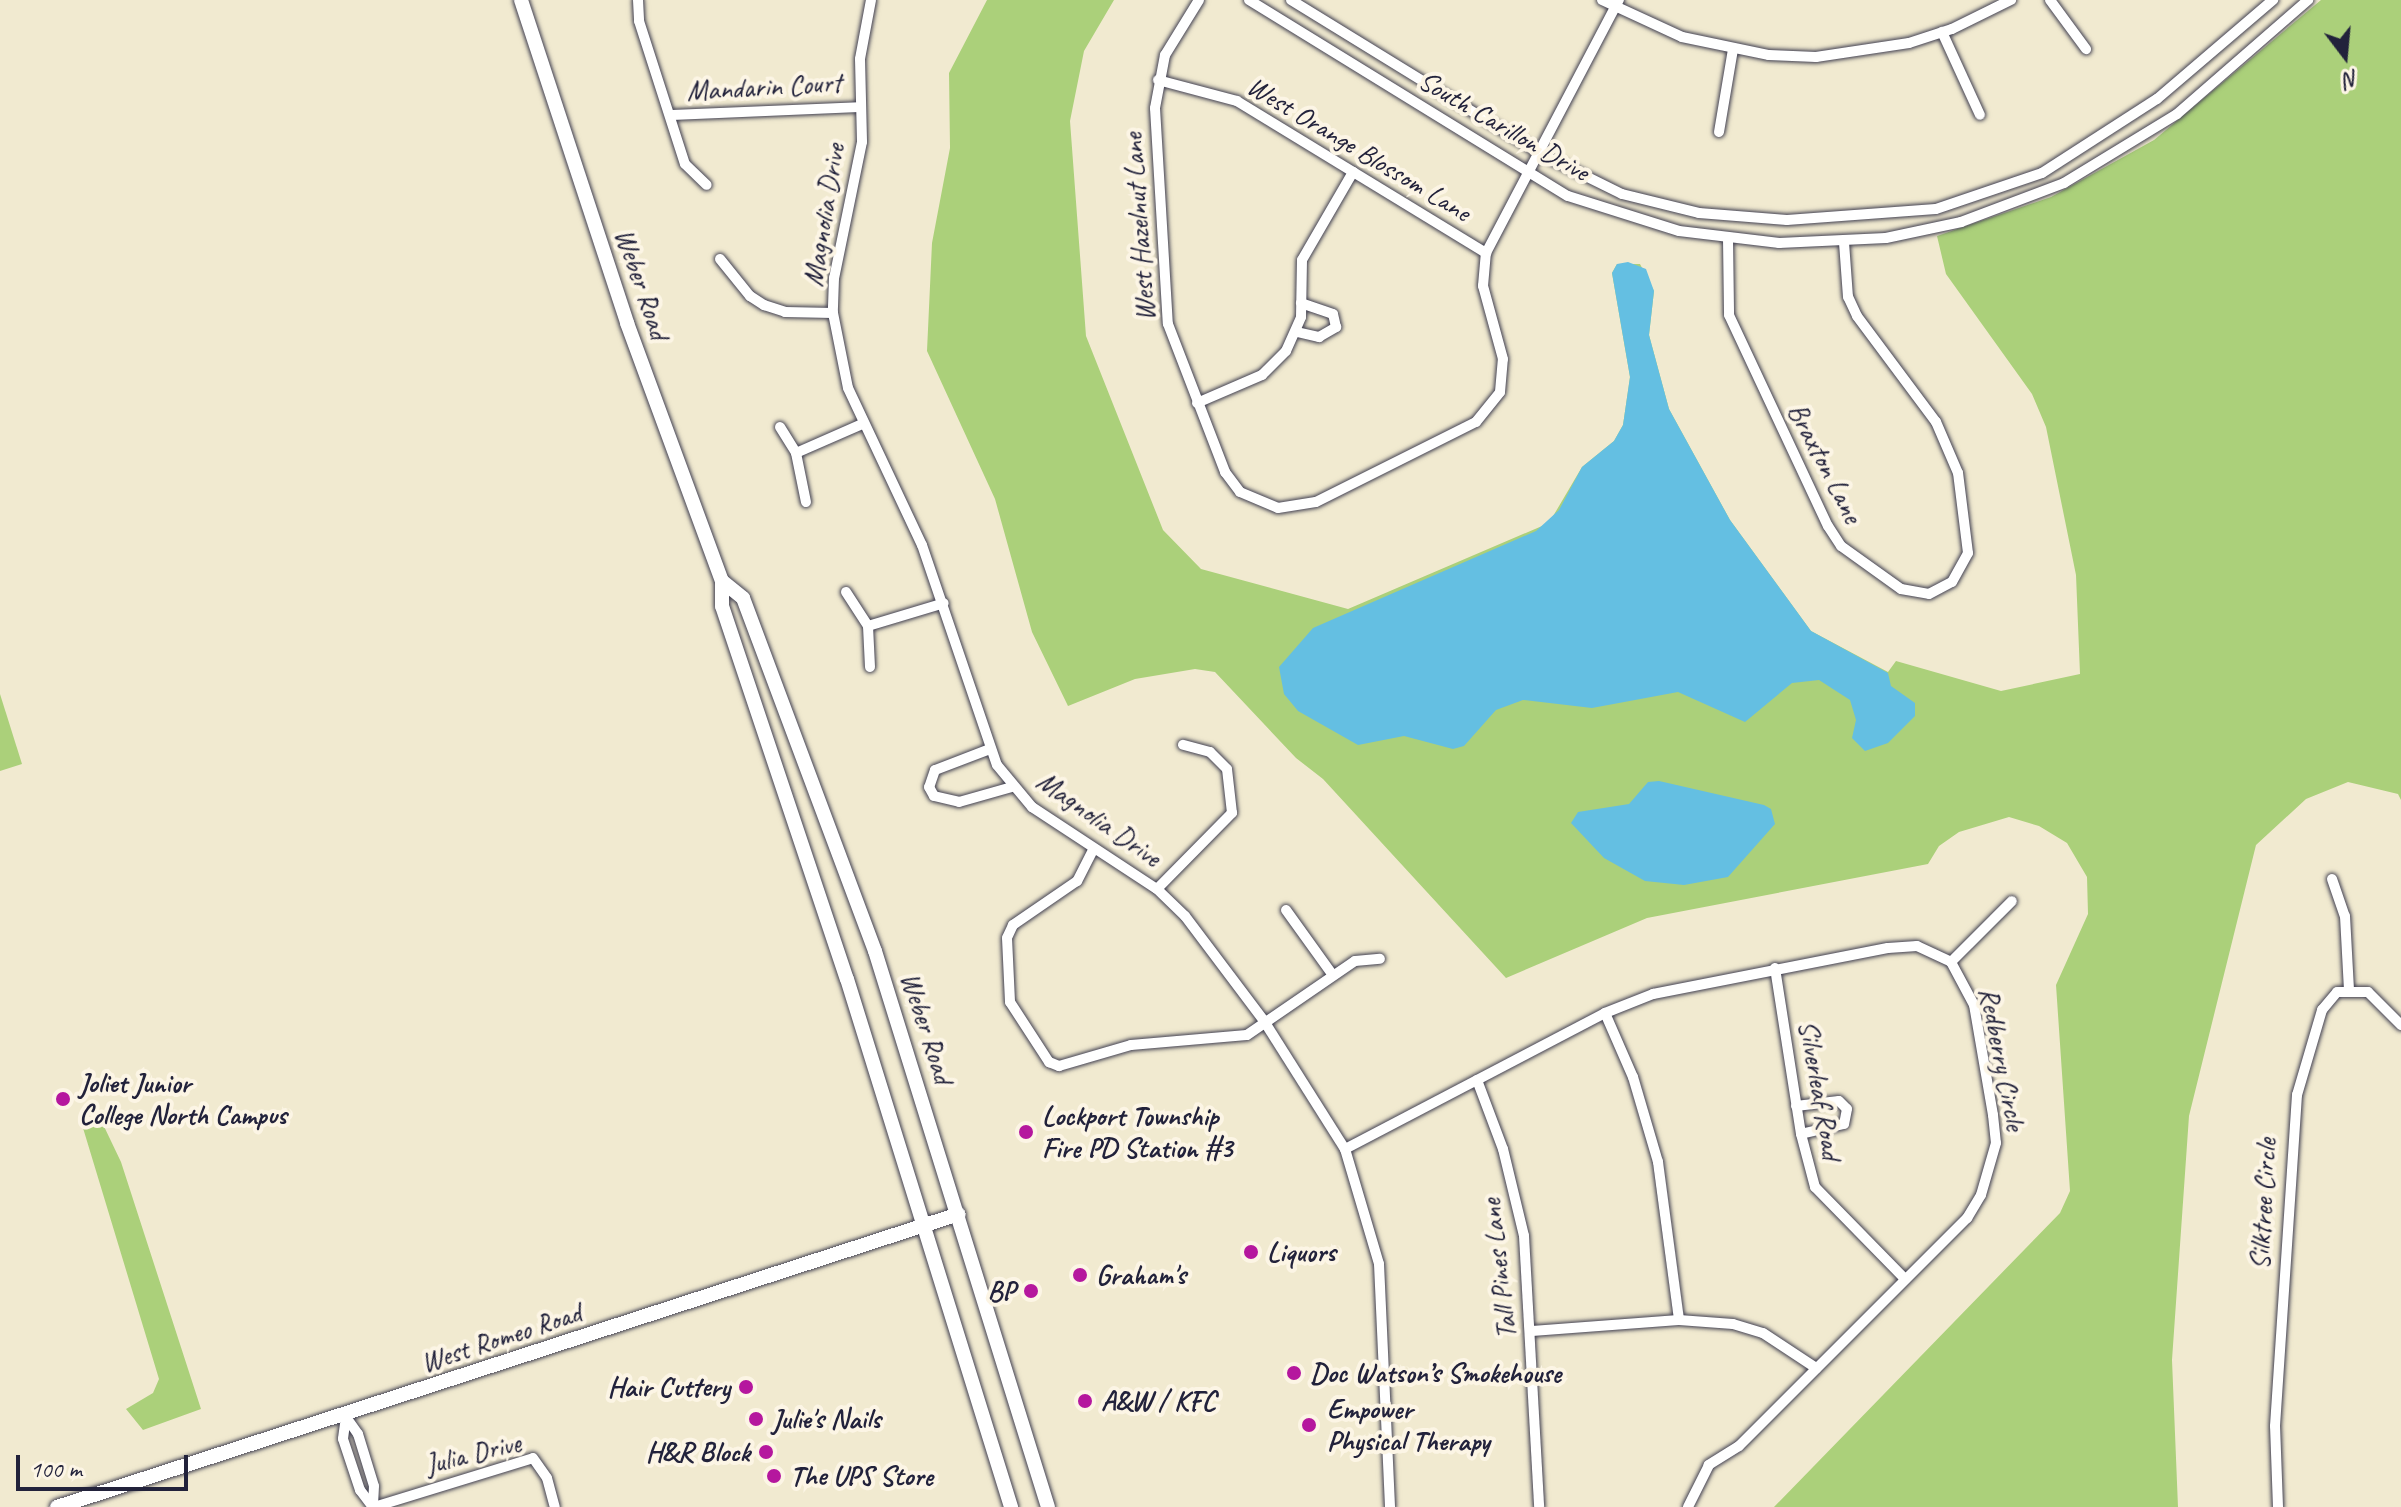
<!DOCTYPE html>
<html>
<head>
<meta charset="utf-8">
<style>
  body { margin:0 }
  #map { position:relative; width:2401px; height:1507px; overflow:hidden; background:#f1ead0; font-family:Caveat,sans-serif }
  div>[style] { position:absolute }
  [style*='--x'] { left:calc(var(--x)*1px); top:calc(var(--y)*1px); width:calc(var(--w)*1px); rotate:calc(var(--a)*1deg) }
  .green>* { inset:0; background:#abd07a }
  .water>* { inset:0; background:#64bfe2 }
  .roads { filter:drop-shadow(0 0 2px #414051) drop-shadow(0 0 2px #414051) }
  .minor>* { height:10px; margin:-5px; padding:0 5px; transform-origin:5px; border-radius:5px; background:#fff }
  .secondary>* { height:14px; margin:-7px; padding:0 7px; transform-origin:7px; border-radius:7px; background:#fff }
  .dots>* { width:22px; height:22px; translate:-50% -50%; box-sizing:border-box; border:4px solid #fcf5e5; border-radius:50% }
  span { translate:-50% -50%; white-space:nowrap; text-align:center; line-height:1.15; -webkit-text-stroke:8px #fcf5e5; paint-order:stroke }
  .street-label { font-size:28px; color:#22223b }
  .poi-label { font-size:28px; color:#22223b; font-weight:700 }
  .left { translate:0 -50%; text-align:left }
  .right { translate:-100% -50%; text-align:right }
  .north { position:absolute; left:2305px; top:16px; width:80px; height:80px; -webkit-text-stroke:6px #fcf5e5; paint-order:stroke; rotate:164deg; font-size:22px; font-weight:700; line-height:32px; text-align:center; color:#22223b }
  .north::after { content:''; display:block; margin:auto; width:28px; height:36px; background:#22223b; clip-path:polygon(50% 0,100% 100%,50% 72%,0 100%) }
  .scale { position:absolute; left:16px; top:1455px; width:172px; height:36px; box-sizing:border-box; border:4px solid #22223b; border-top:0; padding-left:10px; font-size:24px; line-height:28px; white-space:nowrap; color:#22223b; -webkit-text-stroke:6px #fcf5e5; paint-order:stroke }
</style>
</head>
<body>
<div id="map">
  <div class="green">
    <div style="clip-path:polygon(987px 0,1114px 0,1084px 51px,1070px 121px,1086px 336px,1163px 530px,1201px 569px,1348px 609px,1549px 523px,1582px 467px,1614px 441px,1623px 425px,1630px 377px,1612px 273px,1617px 264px,1640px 264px,1654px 291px,1649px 335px,1669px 409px,1730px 520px,1811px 631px,1888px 672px,1896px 661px,2001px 691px,2080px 674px,2076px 575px,2046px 427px,2032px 394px,1946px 274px,1937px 236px,2051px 197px,2154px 140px,2321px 0,2401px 0,2401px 800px,2398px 794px,2348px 782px,2306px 799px,2256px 845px,2189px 1116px,2172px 1360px,2178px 1507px,1774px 1507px,2060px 1213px,2070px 1191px,2056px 985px,2088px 914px,2087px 877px,2067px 843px,2039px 826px,2009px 817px,1959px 832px,1939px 846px,1928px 864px,1647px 918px,1506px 978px,1323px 779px,1296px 758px,1215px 672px,1195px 669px,1135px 679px,1068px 706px,1032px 632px,995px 499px,927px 351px,932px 243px,950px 148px,949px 73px)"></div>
    <div style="clip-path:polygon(0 694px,22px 764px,0 771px)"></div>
    <div style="clip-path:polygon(100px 1118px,121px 1162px,201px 1409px,143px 1430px,126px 1409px,153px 1393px,159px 1379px,83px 1128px,87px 1121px)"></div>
  </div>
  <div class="water">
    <div style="clip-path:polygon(1628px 262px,1646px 269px,1654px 291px,1649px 335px,1669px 409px,1730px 520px,1811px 631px,1888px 673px,1891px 686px,1915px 703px,1915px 716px,1888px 743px,1865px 751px,1852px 738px,1856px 720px,1850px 700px,1819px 680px,1792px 683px,1745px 722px,1678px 692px,1592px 708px,1523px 700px,1496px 710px,1464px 746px,1453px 749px,1404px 736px,1358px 745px,1298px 711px,1284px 694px,1279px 667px,1313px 628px,1536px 531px,1559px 510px,1582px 467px,1614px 441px,1623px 425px,1630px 377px,1612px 273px,1617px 264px)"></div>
    <div style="clip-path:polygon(1659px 781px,1764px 805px,1771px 809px,1775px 824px,1728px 877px,1684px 885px,1645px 881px,1604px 858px,1571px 823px,1578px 812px,1629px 804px,1648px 782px)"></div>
  </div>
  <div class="roads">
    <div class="minor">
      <div style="--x:638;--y:0;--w:21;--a:87"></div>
      <div style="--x:639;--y:21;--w:150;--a:72.2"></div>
      <div style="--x:685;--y:164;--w:30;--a:44"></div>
      <div style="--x:871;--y:0;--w:60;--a:100.6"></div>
      <div style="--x:860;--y:59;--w:83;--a:88.6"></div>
      <div style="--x:862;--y:142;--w:139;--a:101.6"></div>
      <div style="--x:834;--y:278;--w:35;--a:92"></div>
      <div style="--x:833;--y:313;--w:76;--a:78.7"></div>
      <div style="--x:848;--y:388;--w:174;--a:64.8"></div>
      <div style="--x:922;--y:545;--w:232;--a:71.2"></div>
      <div style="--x:997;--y:765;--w:55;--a:50.2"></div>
      <div style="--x:1032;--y:807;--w:149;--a:33.3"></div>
      <div style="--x:1157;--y:889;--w:39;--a:44"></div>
      <div style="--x:1185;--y:916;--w:131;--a:53"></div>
      <div style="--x:1264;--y:1021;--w:151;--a:57.7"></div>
      <div style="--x:1345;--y:1149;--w:120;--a:73.5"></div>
      <div style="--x:1379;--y:1264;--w:243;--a:87.4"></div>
      <div style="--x:1199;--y:0;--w:65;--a:121.7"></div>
      <div style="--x:1165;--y:55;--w:54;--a:100.7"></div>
      <div style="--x:1155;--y:108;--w:216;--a:86.6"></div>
      <div style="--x:1168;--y:324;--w:159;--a:68.9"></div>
      <div style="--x:1225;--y:472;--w:25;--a:53"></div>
      <div style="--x:1240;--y:492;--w:41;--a:22.8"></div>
      <div style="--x:1278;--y:508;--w:38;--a:-9"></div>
      <div style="--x:1316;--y:502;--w:179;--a:-26.6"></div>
      <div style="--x:1476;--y:422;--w:38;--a:-51"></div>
      <div style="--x:1500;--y:392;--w:33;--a:-85"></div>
      <div style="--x:1503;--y:359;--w:76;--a:-105.3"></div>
      <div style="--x:1483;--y:286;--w:33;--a:-85"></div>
      <div style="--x:1486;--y:253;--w:286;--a:-62.3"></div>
      <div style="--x:1249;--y:0;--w:374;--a:31.6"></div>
      <div style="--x:1568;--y:196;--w:116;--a:17.5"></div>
      <div style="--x:1679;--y:231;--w:101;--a:6.8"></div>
      <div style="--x:1779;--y:243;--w:107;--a:-2.7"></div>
      <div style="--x:1886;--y:238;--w:77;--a:-12"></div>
      <div style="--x:1961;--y:222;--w:110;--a:-20.7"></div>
      <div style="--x:2064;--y:183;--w:132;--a:-31.4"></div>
      <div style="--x:2177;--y:114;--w:174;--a:-41"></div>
      <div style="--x:1291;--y:0;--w:294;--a:31.6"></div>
      <div style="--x:1541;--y:154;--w:90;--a:26.3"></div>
      <div style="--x:1622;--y:194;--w:79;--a:13.9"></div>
      <div style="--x:1699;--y:213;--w:88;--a:4.5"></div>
      <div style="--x:1787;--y:220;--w:149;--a:-4.2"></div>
      <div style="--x:1936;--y:209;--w:112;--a:-18.8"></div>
      <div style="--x:2042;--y:173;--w:137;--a:-32.8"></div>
      <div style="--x:2157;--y:99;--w:153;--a:-40.5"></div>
      <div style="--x:1602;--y:0;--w:88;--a:24.8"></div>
      <div style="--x:1682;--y:37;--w:89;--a:11.7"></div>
      <div style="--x:1769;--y:55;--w:47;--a:2.4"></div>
      <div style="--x:1816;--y:57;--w:94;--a:-8.6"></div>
      <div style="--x:1909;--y:43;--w:45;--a:-18"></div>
      <div style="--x:1952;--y:29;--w:66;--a:-26.2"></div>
      <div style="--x:2050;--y:0;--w:61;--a:53.7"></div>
      <div style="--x:1942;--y:32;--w:91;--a:65.4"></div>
      <div style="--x:1158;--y:80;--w:82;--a:14.9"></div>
      <div style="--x:1237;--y:101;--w:292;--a:31.4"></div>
      <div style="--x:671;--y:115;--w:189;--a:-2.4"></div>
      <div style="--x:1719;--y:132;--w:84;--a:-80.4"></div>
      <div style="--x:1728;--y:239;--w:76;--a:89.2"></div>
      <div style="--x:1729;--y:315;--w:233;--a:64.9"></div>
      <div style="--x:1828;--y:526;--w:24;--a:57"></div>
      <div style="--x:1841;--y:546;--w:74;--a:35.6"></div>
      <div style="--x:1901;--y:589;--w:28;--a:10"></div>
      <div style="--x:1929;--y:594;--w:26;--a:-28"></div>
      <div style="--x:1952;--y:582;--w:33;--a:-61"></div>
      <div style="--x:1968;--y:553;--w:81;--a:-97.1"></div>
      <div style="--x:1958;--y:473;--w:56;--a:-113.3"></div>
      <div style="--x:1936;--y:422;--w:132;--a:-126.7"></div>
      <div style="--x:1857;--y:316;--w:21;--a:-115"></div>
      <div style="--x:1848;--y:297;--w:55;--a:-94.2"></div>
      <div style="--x:720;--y:259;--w:48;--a:51"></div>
      <div style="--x:750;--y:296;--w:17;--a:33"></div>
      <div style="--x:764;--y:305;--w:22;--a:18"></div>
      <div style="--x:785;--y:312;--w:48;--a:1.2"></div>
      <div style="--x:1297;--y:332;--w:23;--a:13"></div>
      <div style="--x:1319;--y:337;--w:20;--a:-30"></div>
      <div style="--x:1336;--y:327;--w:13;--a:-103"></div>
      <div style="--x:1333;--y:314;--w:34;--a:-161"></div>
      <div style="--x:1197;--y:403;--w:71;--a:-23.3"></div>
      <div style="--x:1262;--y:375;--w:34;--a:-45"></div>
      <div style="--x:1286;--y:351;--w:37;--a:-66"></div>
      <div style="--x:1301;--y:317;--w:57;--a:-89"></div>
      <div style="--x:1302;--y:260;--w:102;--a:-59.9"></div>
      <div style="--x:780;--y:427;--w:31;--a:58"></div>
      <div style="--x:796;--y:453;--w:50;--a:78.5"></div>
      <div style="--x:796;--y:453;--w:72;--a:-23.7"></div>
      <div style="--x:846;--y:592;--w:40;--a:57.1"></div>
      <div style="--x:868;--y:626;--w:41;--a:87.2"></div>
      <div style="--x:868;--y:626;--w:79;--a:-16.8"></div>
      <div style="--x:990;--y:749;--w:59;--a:159.1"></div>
      <div style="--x:935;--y:770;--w:18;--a:109"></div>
      <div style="--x:929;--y:787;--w:10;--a:61"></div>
      <div style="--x:934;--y:796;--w:26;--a:13"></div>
      <div style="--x:959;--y:802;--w:55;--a:-15.8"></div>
      <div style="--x:1093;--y:850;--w:35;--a:117"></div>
      <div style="--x:1077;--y:881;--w:78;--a:145.5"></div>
      <div style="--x:1013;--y:925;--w:14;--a:115"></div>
      <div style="--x:1007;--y:938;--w:64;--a:87.3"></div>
      <div style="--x:1010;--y:1002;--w:72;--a:57"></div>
      <div style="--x:1049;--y:1062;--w:11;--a:22"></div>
      <div style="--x:1059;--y:1066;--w:75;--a:-16.3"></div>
      <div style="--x:1131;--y:1045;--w:116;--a:-4.9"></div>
      <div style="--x:1247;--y:1035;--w:131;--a:-34.4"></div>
      <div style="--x:1355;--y:961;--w:25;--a:-5"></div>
      <div style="--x:2332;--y:879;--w:39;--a:71"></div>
      <div style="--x:2345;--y:916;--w:73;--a:86.9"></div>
      <div style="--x:1157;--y:889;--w:107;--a:-45.4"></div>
      <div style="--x:1232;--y:813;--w:44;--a:-96.5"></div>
      <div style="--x:1227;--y:769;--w:24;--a:-135"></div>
      <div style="--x:1210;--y:752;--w:28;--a:-165"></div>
      <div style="--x:1286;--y:910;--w:79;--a:54.3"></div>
      <div style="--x:1951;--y:962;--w:86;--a:-45"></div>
      <div style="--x:1775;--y:968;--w:168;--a:81.1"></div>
      <div style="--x:1801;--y:1134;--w:55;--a:75.2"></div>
      <div style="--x:1815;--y:1187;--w:129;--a:45.6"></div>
      <div style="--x:1605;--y:1013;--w:70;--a:66.4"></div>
      <div style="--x:1633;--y:1077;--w:89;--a:73.6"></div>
      <div style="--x:1658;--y:1162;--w:159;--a:82.4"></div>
      <div style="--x:1477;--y:1080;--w:74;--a:69.4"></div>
      <div style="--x:1503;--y:1149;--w:89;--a:76.4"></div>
      <div style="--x:1524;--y:1236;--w:271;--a:86.8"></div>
      <div style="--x:1796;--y:1106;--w:43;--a:-6.6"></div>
      <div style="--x:1839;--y:1101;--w:11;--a:45"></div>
      <div style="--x:1847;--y:1109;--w:15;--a:101"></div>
      <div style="--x:1844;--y:1124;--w:44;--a:166.9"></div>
      <div style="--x:1345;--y:1149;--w:293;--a:-27.6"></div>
      <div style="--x:1605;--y:1013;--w:52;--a:-21.6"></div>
      <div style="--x:1653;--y:994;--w:239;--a:-11.1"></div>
      <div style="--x:1888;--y:948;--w:29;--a:-4"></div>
      <div style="--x:1917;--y:946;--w:38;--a:25"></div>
      <div style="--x:1951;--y:962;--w:49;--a:61.9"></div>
      <div style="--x:1974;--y:1005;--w:112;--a:80.2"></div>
      <div style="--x:1993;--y:1115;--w:28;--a:84"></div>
      <div style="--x:1996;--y:1143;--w:54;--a:106.1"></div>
      <div style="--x:1981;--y:1195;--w:27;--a:121"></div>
      <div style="--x:1967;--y:1218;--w:322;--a:135"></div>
      <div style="--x:1739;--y:1446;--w:36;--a:148"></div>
      <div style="--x:1709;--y:1465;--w:47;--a:116.6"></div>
      <div style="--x:1532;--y:1331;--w:147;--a:-4.3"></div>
      <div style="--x:1679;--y:1320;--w:54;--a:4.2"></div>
      <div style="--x:1733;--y:1324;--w:31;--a:17"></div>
      <div style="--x:1763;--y:1333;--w:64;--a:33.4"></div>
      <div style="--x:346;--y:1417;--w:22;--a:98"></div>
      <div style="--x:343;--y:1439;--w:54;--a:71.6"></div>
      <div style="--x:360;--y:1490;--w:21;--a:53"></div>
      <div style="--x:346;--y:1417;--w:21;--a:55"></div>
      <div style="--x:358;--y:1434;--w:54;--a:72.9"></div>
      <div style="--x:374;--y:1486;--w:21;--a:93"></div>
      <div style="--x:374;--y:1507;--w:166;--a:-17.1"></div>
      <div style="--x:533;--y:1458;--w:24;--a:55"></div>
      <div style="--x:547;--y:1478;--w:30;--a:75"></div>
      <div style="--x:2278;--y:1507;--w:81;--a:-92.1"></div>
      <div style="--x:2275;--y:1426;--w:332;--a:-86.2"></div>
      <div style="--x:2297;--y:1095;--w:89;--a:-73.6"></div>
      <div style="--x:2322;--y:1010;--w:23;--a:-50"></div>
      <div style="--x:2337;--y:992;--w:31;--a:0"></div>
      <div style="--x:2368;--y:992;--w:47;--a:45"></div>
    </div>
    <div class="secondary">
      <div style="--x:521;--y:0;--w:340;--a:71.8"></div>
      <div style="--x:627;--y:323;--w:275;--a:69.8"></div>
      <div style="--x:722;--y:581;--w:25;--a:90"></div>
      <div style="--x:722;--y:606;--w:393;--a:71.5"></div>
      <div style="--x:847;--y:979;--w:553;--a:72.74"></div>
      <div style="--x:722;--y:581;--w:27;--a:39"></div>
      <div style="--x:743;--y:598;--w:377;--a:69.5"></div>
      <div style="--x:875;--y:951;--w:582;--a:72.72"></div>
      <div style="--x:57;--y:1507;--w:948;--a:-18"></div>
    </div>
  </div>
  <div class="dots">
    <div style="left:63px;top:1099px;background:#b5179e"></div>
    <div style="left:1026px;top:1132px;background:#b5179e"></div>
    <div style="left:1251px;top:1252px;background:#b5179e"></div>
    <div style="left:1080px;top:1275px;background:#b5179e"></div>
    <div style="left:1031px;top:1291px;background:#b5179e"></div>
    <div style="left:1294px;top:1373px;background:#b5179e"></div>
    <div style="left:746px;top:1387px;background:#b5179e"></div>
    <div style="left:1085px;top:1401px;background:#b5179e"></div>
    <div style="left:756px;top:1419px;background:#b5179e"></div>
    <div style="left:1309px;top:1425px;background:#b5179e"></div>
    <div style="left:766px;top:1452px;background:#b5179e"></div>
    <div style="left:774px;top:1476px;background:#b5179e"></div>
  </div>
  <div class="street-label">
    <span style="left:764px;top:87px;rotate:-3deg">Mandarin Court</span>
    <span style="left:1504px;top:126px;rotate:30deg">South Carillon Drive</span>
    <span style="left:1359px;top:149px;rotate:31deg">West Orange Blossom Lane</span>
    <span style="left:824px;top:215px;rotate:-81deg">Magnolia Drive</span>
    <span style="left:1139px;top:227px;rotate:-94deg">West Hazelnut Lane</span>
    <span style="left:642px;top:284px;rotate:71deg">Weber Road</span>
    <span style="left:1825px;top:463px;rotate:63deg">Braxton Lane</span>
    <span style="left:1099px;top:819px;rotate:35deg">Magnolia Drive</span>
    <span style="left:927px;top:1028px;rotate:72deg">Weber Road</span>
    <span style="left:2002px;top:1059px;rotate:79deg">Redberry Circle</span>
    <span style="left:1820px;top:1090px;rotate:80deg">Silverleaf Road</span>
    <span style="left:2263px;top:1204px;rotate:-87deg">Silktree Circle</span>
    <span style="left:1499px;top:1269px;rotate:-97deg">Tall Pines Lane</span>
    <span style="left:501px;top:1338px;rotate:-18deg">West Romeo Road</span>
    <span style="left:473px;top:1454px;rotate:-14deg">Julia Drive</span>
  </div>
  <div class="poi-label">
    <span class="left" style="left:79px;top:1099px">Joliet Junior<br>College North Campus</span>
    <span class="left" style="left:1042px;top:1132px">Lockport Township<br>Fire PD Station #3</span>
    <span class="left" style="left:1267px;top:1252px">Liquors</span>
    <span class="left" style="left:1096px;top:1275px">Graham's</span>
    <span class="right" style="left:1015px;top:1291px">BP</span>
    <span class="left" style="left:1310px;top:1373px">Doc Watson’s Smokehouse</span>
    <span class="right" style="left:730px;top:1387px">Hair Cuttery</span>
    <span class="left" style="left:1101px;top:1401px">A&amp;W / KFC</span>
    <span class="left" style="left:1327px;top:1425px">Empower<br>Physical Therapy</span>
    <span class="left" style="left:772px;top:1419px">Julie's Nails</span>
    <span class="right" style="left:750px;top:1452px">H&amp;R Block</span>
    <span class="left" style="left:790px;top:1476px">The UPS Store</span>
  </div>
  <div class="north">N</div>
  <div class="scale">100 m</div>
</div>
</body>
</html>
